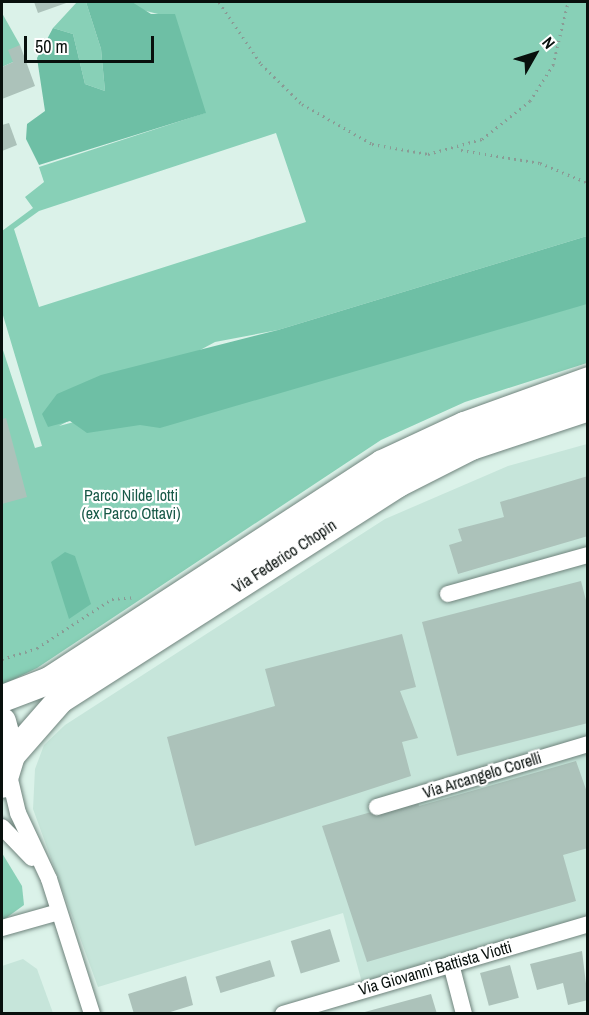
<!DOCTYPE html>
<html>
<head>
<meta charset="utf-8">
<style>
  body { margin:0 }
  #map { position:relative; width:589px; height:1015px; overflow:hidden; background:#dbf2e9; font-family:"Archivo Narrow",sans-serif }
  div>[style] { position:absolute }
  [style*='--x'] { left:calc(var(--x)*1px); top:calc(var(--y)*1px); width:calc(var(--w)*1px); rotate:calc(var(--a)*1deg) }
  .built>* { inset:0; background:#c6e5da }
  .green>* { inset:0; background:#88d0b7 }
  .forest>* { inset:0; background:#6ebfa5 }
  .building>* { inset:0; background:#acc2ba; transform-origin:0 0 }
  .path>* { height:3px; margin-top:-1.5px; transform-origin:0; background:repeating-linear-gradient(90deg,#8a9b95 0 1.5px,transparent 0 6px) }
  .roads { filter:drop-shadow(0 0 2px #6f837c) drop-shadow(0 0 2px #6f837c) }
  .minor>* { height:16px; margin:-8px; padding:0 8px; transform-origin:8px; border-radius:8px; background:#fff }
  .primary>* { height:27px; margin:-13.5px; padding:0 13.5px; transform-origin:13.5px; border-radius:13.5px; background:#fff }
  span { translate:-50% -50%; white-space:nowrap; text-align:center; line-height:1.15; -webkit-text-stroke:4.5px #fff; paint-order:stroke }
  .park-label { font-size:16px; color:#185948 }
  .street-label { font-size:16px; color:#08100d }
  .frame { position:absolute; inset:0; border:3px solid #08100d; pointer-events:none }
  .north { position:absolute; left:505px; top:24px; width:60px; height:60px; -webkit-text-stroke:4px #fff; paint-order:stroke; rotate:51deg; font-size:16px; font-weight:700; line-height:24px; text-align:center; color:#08100d }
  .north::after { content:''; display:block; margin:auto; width:21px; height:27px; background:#08100d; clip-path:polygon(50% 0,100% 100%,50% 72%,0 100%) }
  .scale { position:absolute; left:24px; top:36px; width:130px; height:27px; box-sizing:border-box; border:3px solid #08100d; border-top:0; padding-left:8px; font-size:18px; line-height:21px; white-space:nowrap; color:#08100d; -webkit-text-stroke:4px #fff; paint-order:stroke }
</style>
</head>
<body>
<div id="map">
  <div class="built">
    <div style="clip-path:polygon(587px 444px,587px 925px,364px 990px,343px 913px,98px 987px,33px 809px,35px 769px,44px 745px,65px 725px,385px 519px,508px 466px)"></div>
    <div style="clip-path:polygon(23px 959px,37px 969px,53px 1013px,2px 1013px,2px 966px)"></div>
  </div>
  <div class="green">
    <div style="clip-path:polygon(77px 2px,86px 2px,101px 49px,105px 91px,85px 84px,73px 34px,53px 28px)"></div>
    <div style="clip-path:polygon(evenodd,132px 2px,587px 2px,587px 236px,278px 330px,215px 342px,59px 426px,587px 285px,587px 363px,465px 402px,381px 440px,37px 668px,2px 685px,2px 347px,35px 448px,42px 446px,2px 312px,2px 231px,33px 208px,25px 197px,44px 182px,39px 167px,205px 113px,166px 16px,134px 8px,132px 2px,276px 133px,306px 222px,39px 307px,14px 229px,39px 211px,276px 133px)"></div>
    <div style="clip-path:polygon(2px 13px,20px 45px,13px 62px,2px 67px)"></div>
    <div style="clip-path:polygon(2px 853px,22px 886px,24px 905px,2px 921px)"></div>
  </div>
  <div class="forest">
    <div style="clip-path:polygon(86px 2px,132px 2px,151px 14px,175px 14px,206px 113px,39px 165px,26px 139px,27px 124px,45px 111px,37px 58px,53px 28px,73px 34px,85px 84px,105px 91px,101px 49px)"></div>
    <div style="clip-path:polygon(587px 236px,587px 304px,160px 428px,140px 425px,87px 433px,70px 421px,48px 427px,42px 414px,57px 394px,101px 375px,278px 330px)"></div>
    <div style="clip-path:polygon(65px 552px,75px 556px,91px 604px,69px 619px,51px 562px)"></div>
  </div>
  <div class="building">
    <div style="clip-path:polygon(34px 2px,69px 2px,38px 13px)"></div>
    <div style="clip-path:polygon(20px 45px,35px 86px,2px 99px,2px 67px,13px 62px,8px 50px)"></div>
    <div style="clip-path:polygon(9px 123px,17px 145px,2px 151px,2px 125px)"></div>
    <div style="clip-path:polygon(6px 418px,27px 497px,2px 504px,2px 419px)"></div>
    <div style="clip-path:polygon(588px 476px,588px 536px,458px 574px,449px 545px,462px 541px,458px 529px,504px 517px,500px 502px)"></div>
    <div style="clip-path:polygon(581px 581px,588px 608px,588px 723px,457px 756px,422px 622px)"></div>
    <div style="clip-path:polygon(402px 634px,416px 687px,400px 691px,418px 738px,402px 742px,411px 776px,195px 846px,167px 737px,275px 706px,265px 669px)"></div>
    <div style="clip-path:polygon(576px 761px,588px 795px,588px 848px,563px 855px,576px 901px,367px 962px,322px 826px,417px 799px,419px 806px)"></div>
    <div style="left:330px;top:929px;width:34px;height:41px;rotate:73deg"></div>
    <div style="clip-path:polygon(582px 951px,588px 1000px,568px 1005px,563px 983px,537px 990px,530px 964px)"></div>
    <div style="left:270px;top:960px;width:17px;height:57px;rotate:73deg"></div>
    <div style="left:510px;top:965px;width:34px;height:31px;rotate:75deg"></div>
    <div style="clip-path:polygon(186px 976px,193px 1005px,164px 1014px,134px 1014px,128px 994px)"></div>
    <div style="clip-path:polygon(431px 994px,437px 1014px,361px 1014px,361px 1013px)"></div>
  </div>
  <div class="path">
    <div style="--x:219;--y:2;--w:75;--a:55.9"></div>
    <div style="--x:261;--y:64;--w:57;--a:44.3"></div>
    <div style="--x:302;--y:104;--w:81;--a:29.7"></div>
    <div style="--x:372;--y:144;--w:57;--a:10.1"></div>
    <div style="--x:428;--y:154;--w:56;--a:-15.5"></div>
    <div style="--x:482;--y:139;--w:61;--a:-38.4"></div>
    <div style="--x:530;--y:101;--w:43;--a:-57.4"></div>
    <div style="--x:553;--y:65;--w:65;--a:-76.6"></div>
    <div style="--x:461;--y:150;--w:80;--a:9.3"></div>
    <div style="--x:540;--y:163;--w:52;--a:22.6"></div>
    <div style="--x:2;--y:659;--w:37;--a:-17"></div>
    <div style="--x:37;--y:648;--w:90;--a:-33.2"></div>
    <div style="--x:112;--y:599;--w:24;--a:-5"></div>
  </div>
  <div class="roads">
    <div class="minor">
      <div style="--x:448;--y:594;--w:145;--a:-15.6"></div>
      <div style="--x:8;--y:771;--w:43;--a:76.6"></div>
      <div style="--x:18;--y:813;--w:73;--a:64.8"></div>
      <div style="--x:49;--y:879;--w:142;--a:72.3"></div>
      <div style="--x:377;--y:807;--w:220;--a:-16.6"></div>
      <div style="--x:2;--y:827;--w:43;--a:45.9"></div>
      <div style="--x:2;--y:928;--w:59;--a:-15.7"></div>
      <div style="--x:451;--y:964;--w:52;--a:75.4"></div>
      <div style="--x:283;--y:1014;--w:318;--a:-16.4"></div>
    </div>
    <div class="primary">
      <div style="--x:2;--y:698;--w:50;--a:-21"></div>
      <div style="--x:49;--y:680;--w:397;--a:-33.1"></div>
      <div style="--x:382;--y:463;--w:90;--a:-24.9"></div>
      <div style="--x:464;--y:425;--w:132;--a:-19.9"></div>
      <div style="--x:2;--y:721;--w:35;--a:75"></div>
      <div style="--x:11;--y:755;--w:30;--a:107"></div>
      <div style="--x:11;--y:755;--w:74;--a:-48.8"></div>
      <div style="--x:60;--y:699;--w:399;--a:-32.6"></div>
      <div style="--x:396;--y:484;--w:84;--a:-26.9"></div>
      <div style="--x:471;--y:446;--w:123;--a:-18.4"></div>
    </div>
  </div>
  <div class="park-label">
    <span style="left:131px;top:504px">Parco Nilde Iotti<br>(ex Parco Ottavi)</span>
  </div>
  <div class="street-label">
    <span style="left:284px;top:556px;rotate:-33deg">Via Federico Chopin</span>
    <span style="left:482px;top:775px;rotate:-17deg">Via Arcangelo Corelli</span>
    <span style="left:435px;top:968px;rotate:-16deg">Via Giovanni Battista Viotti</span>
  </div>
  <div class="frame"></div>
  <div class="north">N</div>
  <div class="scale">50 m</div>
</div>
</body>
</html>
